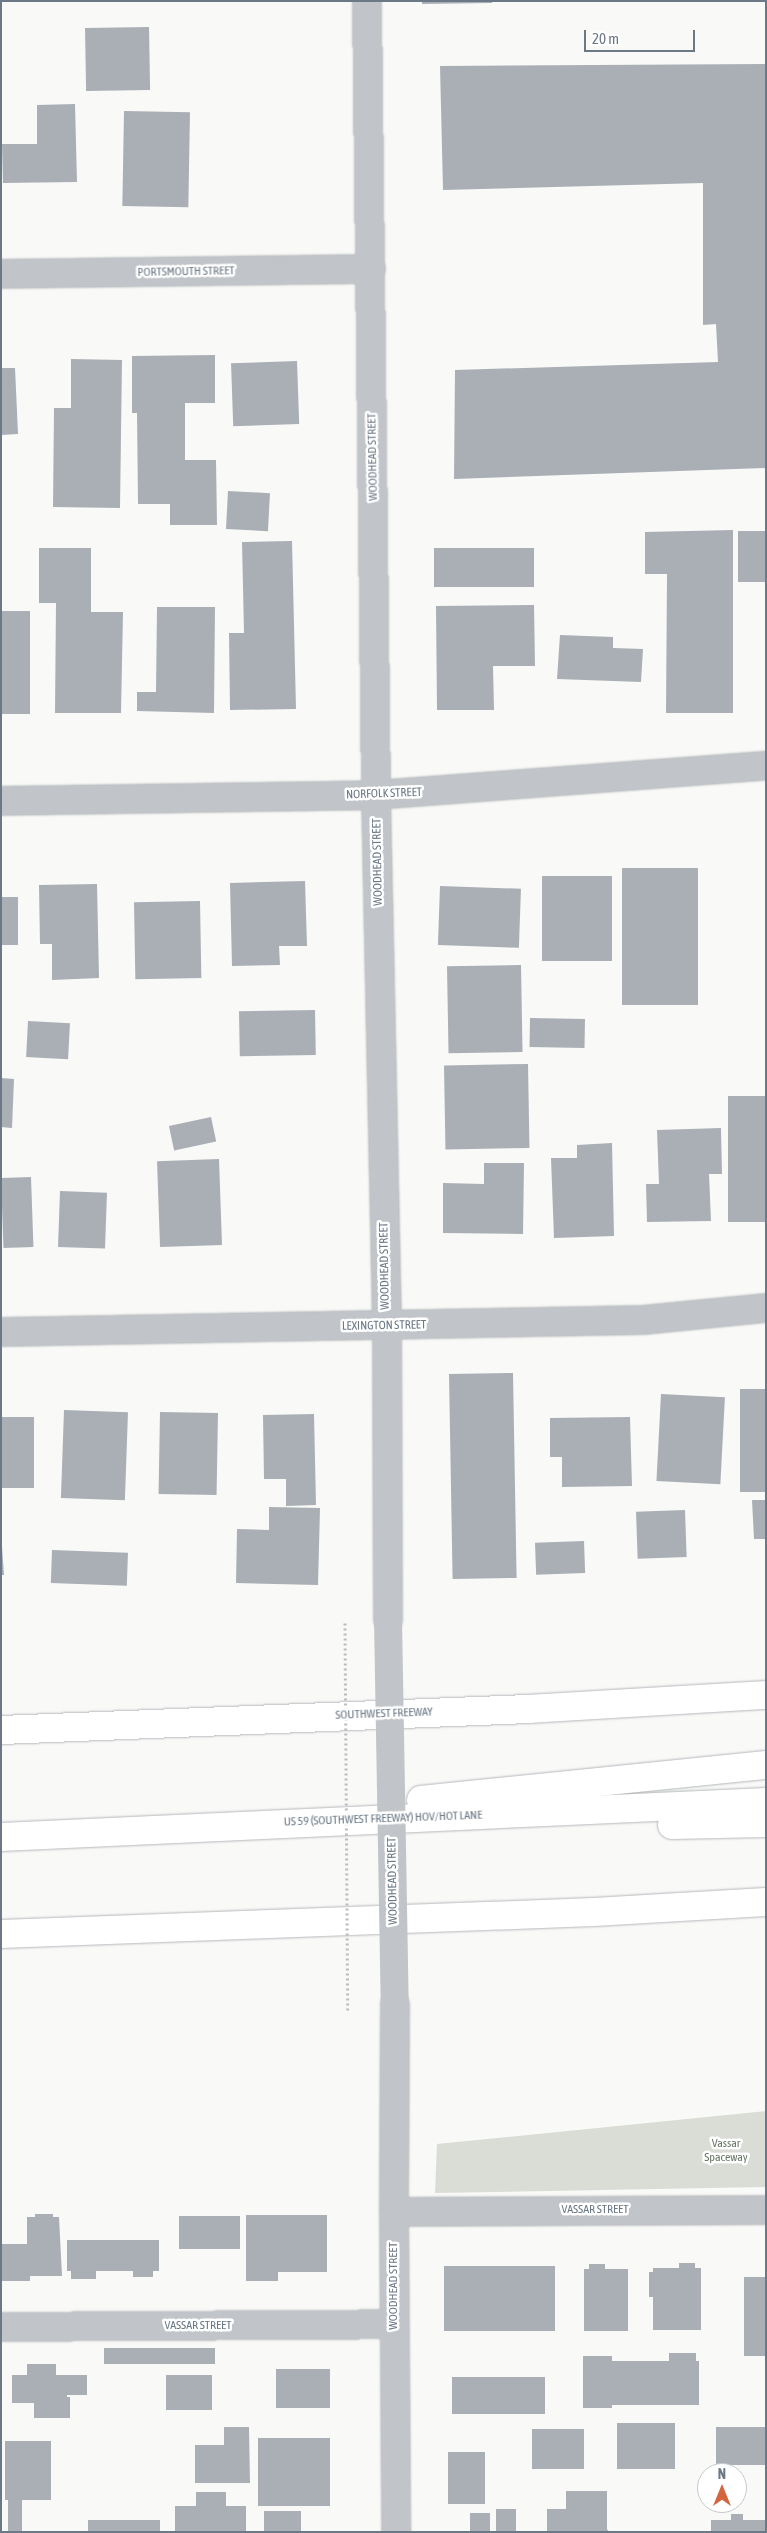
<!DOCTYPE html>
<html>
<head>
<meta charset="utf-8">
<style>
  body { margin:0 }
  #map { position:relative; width:767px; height:2533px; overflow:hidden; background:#f9f9f7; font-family:"Asap Condensed",sans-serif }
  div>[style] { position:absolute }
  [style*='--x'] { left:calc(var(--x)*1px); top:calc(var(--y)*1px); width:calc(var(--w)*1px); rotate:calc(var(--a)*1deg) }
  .green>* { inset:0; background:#d9ddd6 }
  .building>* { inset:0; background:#a9afb5; transform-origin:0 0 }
  .roads { filter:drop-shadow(0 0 1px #b4b8bb) drop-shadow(0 0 1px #b4b8bb) }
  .minor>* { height:28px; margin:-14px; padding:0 14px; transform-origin:14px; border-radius:14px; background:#c1c4c8 }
  .tertiary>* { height:28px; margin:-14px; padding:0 14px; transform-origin:14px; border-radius:14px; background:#c1c4c8 }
  .motorway>* { height:28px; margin:-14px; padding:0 14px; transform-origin:14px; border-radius:14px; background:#fff }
  .path-bridge>* { height:3px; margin-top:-1.5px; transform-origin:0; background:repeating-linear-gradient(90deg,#b9bcbf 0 2.5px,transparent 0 5px) }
  .tertiary-bridge>* { height:28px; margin:-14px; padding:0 14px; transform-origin:14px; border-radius:14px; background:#c1c4c8 }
  span { translate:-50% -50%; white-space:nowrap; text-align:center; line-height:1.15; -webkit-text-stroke:5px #fff; paint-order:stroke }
  .street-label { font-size:12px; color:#6b7885 }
  .park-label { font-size:12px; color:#687765 }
  .frame { position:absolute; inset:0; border:2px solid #6b7885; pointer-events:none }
  .north { position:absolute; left:697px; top:2463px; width:50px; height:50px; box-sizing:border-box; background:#fff; border:1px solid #c4c9ce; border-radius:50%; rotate:0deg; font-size:14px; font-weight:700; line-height:20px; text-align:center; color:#6b7885 }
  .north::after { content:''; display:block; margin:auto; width:18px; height:22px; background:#d2653e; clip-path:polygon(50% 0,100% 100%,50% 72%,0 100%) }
  .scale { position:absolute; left:584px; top:30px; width:111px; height:22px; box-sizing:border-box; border:2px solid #6b7885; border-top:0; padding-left:6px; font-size:15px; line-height:18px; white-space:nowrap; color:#6b7885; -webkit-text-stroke:4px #fff; paint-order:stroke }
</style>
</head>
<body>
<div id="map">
  <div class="green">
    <div style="clip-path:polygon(766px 2111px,766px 2187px,435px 2193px,437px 2144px)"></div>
  </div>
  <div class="building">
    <div style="clip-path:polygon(422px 1px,492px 1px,492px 3px,422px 4px)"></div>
    <div style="left:149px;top:27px;width:63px;height:64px;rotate:89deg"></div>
    <div style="clip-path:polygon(766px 64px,766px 468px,454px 479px,455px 370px,718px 362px,716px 324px,703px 325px,703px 183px,443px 190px,440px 66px)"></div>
    <div style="clip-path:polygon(75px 104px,77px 182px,3px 183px,2px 144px,37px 144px,37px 105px)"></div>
    <div style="left:124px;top:111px;width:66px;height:95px;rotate:1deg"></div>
    <div style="clip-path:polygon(215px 355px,215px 403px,185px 403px,185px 460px,216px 460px,217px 525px,170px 525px,170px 504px,138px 504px,137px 413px,132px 413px,132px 356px)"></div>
    <div style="clip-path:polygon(71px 359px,122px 360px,120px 508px,53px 507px,54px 408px,71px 408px)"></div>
    <div style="left:297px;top:361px;width:63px;height:66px;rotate:88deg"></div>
    <div style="clip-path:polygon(1px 368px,15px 368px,18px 434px,1px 435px)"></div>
    <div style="left:228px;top:491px;width:42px;height:38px;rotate:3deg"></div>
    <div style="clip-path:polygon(733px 530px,733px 713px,666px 713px,667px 574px,645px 574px,645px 532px)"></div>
    <div style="left:766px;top:531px;width:51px;height:28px;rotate:90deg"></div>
    <div style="clip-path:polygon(292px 541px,296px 709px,230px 710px,229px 633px,244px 633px,242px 542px)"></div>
    <div style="clip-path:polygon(39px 548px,91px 548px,91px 612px,123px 612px,121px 713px,55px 713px,56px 603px,39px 603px)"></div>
    <div style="left:434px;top:548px;width:100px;height:39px"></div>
    <div style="clip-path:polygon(534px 605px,535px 666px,493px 666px,494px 710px,437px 710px,436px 606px)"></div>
    <div style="clip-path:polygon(157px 607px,215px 607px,214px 713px,137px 711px,137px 692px,156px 692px)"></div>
    <div style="left:1px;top:611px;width:29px;height:103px"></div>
    <div style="clip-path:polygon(560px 635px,613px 637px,613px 648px,643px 649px,641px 682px,557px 679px)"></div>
    <div style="left:698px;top:868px;width:137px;height:76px;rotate:90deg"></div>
    <div style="left:542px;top:876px;width:70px;height:85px"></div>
    <div style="clip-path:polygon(305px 881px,307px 946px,279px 946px,280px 965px,232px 966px,230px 883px)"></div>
    <div style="clip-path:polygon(97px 884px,99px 978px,52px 980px,52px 944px,40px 944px,39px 885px)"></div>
    <div style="left:440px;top:886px;width:81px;height:59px;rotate:2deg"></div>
    <div style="left:1px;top:897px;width:17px;height:48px"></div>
    <div style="left:200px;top:901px;width:77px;height:66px;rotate:89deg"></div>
    <div style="left:521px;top:965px;width:87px;height:74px;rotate:89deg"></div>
    <div style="left:315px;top:1010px;width:45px;height:76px;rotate:89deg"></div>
    <div style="left:530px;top:1018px;width:55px;height:29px;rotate:1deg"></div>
    <div style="left:28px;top:1021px;width:42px;height:36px;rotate:3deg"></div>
    <div style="left:528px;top:1064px;width:84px;height:84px;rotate:89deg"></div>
    <div style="clip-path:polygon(1px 1078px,14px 1079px,12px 1128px,1px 1127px)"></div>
    <div style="left:728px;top:1096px;width:38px;height:126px"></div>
    <div style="left:211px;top:1117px;width:25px;height:43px;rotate:78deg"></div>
    <div style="clip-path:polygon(721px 1128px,722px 1174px,709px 1174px,711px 1221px,647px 1222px,646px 1184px,659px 1184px,657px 1130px)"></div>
    <div style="clip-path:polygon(612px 1143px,614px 1236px,554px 1238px,551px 1158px,577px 1158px,577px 1145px)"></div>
    <div style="left:219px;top:1159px;width:86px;height:62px;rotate:88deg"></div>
    <div style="clip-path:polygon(484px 1163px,524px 1163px,523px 1234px,443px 1233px,443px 1183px,484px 1184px)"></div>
    <div style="left:31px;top:1177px;width:70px;height:30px;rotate:88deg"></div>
    <div style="left:60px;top:1191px;width:47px;height:56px;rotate:2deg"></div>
    <div style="left:513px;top:1373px;width:205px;height:64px;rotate:89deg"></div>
    <div style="left:740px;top:1389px;width:26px;height:103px"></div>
    <div style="left:661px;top:1394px;width:64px;height:87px;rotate:3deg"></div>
    <div style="left:64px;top:1410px;width:64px;height:88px;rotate:2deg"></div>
    <div style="left:160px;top:1412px;width:58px;height:82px;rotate:1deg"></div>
    <div style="clip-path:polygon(314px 1414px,316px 1505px,286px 1506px,286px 1479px,264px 1479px,263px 1415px)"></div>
    <div style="left:1px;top:1417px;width:33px;height:71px"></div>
    <div style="clip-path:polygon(630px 1417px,632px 1486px,562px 1487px,562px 1457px,550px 1457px,550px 1418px)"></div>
    <div style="clip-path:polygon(752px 1500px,766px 1500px,766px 1539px,754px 1539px)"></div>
    <div style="clip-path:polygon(269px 1507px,320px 1508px,318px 1585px,236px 1583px,237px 1529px,269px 1530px)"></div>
    <div style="left:685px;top:1510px;width:47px;height:49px;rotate:88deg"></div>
    <div style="clip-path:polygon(1px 1532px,4px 1575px,1px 1575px)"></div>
    <div style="left:584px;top:1541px;width:32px;height:49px;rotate:88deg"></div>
    <div style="left:52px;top:1550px;width:76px;height:33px;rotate:2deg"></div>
    <div style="clip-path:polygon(35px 2214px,53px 2214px,53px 2217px,59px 2217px,62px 2276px,30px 2276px,30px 2281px,1px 2281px,1px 2244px,27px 2244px,27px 2217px,35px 2217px)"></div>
    <div style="clip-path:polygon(246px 2215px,327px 2215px,327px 2272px,278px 2272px,278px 2281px,246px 2281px)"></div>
    <div style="left:179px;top:2216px;width:61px;height:33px"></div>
    <div style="clip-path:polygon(67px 2240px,159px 2240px,159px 2271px,153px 2271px,153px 2277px,133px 2277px,133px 2271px,96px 2271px,96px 2279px,71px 2279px,71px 2271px,67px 2271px)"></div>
    <div style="clip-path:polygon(679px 2263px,695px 2263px,695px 2268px,701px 2268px,701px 2330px,653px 2330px,653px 2297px,649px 2297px,649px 2272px,653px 2272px,653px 2268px,679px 2268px)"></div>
    <div style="clip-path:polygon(589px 2264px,605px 2264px,605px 2269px,628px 2269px,628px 2331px,584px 2331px,584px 2269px,589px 2269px)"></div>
    <div style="left:444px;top:2266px;width:111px;height:65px"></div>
    <div style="left:744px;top:2277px;width:22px;height:79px"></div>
    <div style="left:104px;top:2348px;width:111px;height:16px"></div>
    <div style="clip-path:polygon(669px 2353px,696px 2353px,696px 2361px,699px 2361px,699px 2405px,612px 2405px,612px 2408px,583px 2408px,583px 2356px,612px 2356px,612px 2361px,669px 2361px)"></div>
    <div style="clip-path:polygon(27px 2364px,56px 2364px,56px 2375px,87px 2375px,87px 2395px,67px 2395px,67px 2397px,70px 2397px,70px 2418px,34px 2418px,34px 2403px,12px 2403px,12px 2375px,27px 2375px)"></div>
    <div style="left:276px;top:2369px;width:54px;height:39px"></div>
    <div style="left:166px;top:2375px;width:46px;height:35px"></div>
    <div style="left:452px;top:2377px;width:93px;height:37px"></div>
    <div style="left:617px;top:2423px;width:58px;height:46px"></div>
    <div style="clip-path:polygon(224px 2427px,249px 2427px,250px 2483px,195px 2483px,195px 2445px,224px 2445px)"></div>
    <div style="left:716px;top:2427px;width:50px;height:38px"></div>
    <div style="left:532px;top:2429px;width:52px;height:40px"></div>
    <div style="left:258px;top:2438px;width:72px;height:68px"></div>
    <div style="clip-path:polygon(5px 2441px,51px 2441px,51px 2500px,22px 2500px,22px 2532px,8px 2532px,8px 2500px,5px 2500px)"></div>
    <div style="left:448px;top:2452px;width:37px;height:52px"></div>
    <div style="clip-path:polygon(566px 2491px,607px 2491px,607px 2529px,609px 2532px,547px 2532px,547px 2509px,566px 2509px)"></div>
    <div style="clip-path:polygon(196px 2492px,226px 2492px,226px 2506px,246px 2506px,246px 2532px,175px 2532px,175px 2506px,196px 2506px)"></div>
    <div style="left:496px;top:2509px;width:20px;height:23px"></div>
    <div style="left:264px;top:2511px;width:37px;height:21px"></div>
    <div style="left:470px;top:2513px;width:20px;height:19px"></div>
    <div style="clip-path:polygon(731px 2514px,743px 2514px,743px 2520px,766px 2520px,766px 2532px,711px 2532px,711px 2520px,731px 2520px)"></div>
    <div style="left:88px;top:2520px;width:72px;height:12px"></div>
  </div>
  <div class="roads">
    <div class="minor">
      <div style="--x:1;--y:274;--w:370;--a:-0.8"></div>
      <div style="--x:1;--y:801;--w:375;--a:-0.9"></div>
      <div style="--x:376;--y:795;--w:391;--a:-4.3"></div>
      <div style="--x:1;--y:1332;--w:642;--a:-1.07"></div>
      <div style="--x:643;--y:1320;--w:124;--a:-5.6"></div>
      <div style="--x:394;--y:2212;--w:372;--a:-0.3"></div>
      <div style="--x:1;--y:2327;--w:393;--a:-0.4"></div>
    </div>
    <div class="tertiary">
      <div style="--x:367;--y:1;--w:794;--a:89.35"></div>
      <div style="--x:376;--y:795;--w:531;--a:88.81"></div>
      <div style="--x:387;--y:1326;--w:293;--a:89.8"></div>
      <div style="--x:395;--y:2005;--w:207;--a:90.3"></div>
      <div style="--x:394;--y:2212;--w:320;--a:89.6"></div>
    </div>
    <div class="motorway">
      <div style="--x:1;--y:1730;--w:528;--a:-2.28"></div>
      <div style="--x:529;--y:1709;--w:237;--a:-3.4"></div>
      <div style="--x:421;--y:1800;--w:347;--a:-5.8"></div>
      <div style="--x:672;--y:1825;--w:94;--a:-1.2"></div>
      <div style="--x:1;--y:1837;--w:766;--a:-2.62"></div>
      <div style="--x:1;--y:1934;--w:593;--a:-2.12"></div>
      <div style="--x:594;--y:1912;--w:172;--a:-3.3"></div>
    </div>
  </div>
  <div class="path-bridge">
    <div style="--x:345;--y:1623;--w:389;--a:89.6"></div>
  </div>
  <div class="tertiary-bridge">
    <div style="--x:388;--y:1619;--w:386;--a:89"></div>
  </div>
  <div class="street-label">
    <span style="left:186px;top:272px;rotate:-1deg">PORTSMOUTH STREET</span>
    <span style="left:373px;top:457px;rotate:-91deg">WOODHEAD STREET</span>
    <span style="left:384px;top:794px;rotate:-2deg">NORFOLK STREET</span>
    <span style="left:378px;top:862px;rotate:-91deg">WOODHEAD STREET</span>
    <span style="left:385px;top:1266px;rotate:-91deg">WOODHEAD STREET</span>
    <span style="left:384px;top:1326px;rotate:-1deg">LEXINGTON STREET</span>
    <span style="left:384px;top:1714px;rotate:-2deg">SOUTHWEST FREEWAY</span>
    <span style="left:383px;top:1819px;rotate:-2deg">US 59 (SOUTHWEST FREEWAY) HOV/HOT LANE</span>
    <span style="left:393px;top:1881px;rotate:-91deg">WOODHEAD STREET</span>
    <span style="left:595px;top:2210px">VASSAR STREET</span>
    <span style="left:394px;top:2286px;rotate:-90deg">WOODHEAD STREET</span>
    <span style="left:198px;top:2326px">VASSAR STREET</span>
  </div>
  <div class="park-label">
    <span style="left:726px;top:2151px">Vassar<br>Spaceway</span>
  </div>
  <div class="frame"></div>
  <div class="north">N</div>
  <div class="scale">20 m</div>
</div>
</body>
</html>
